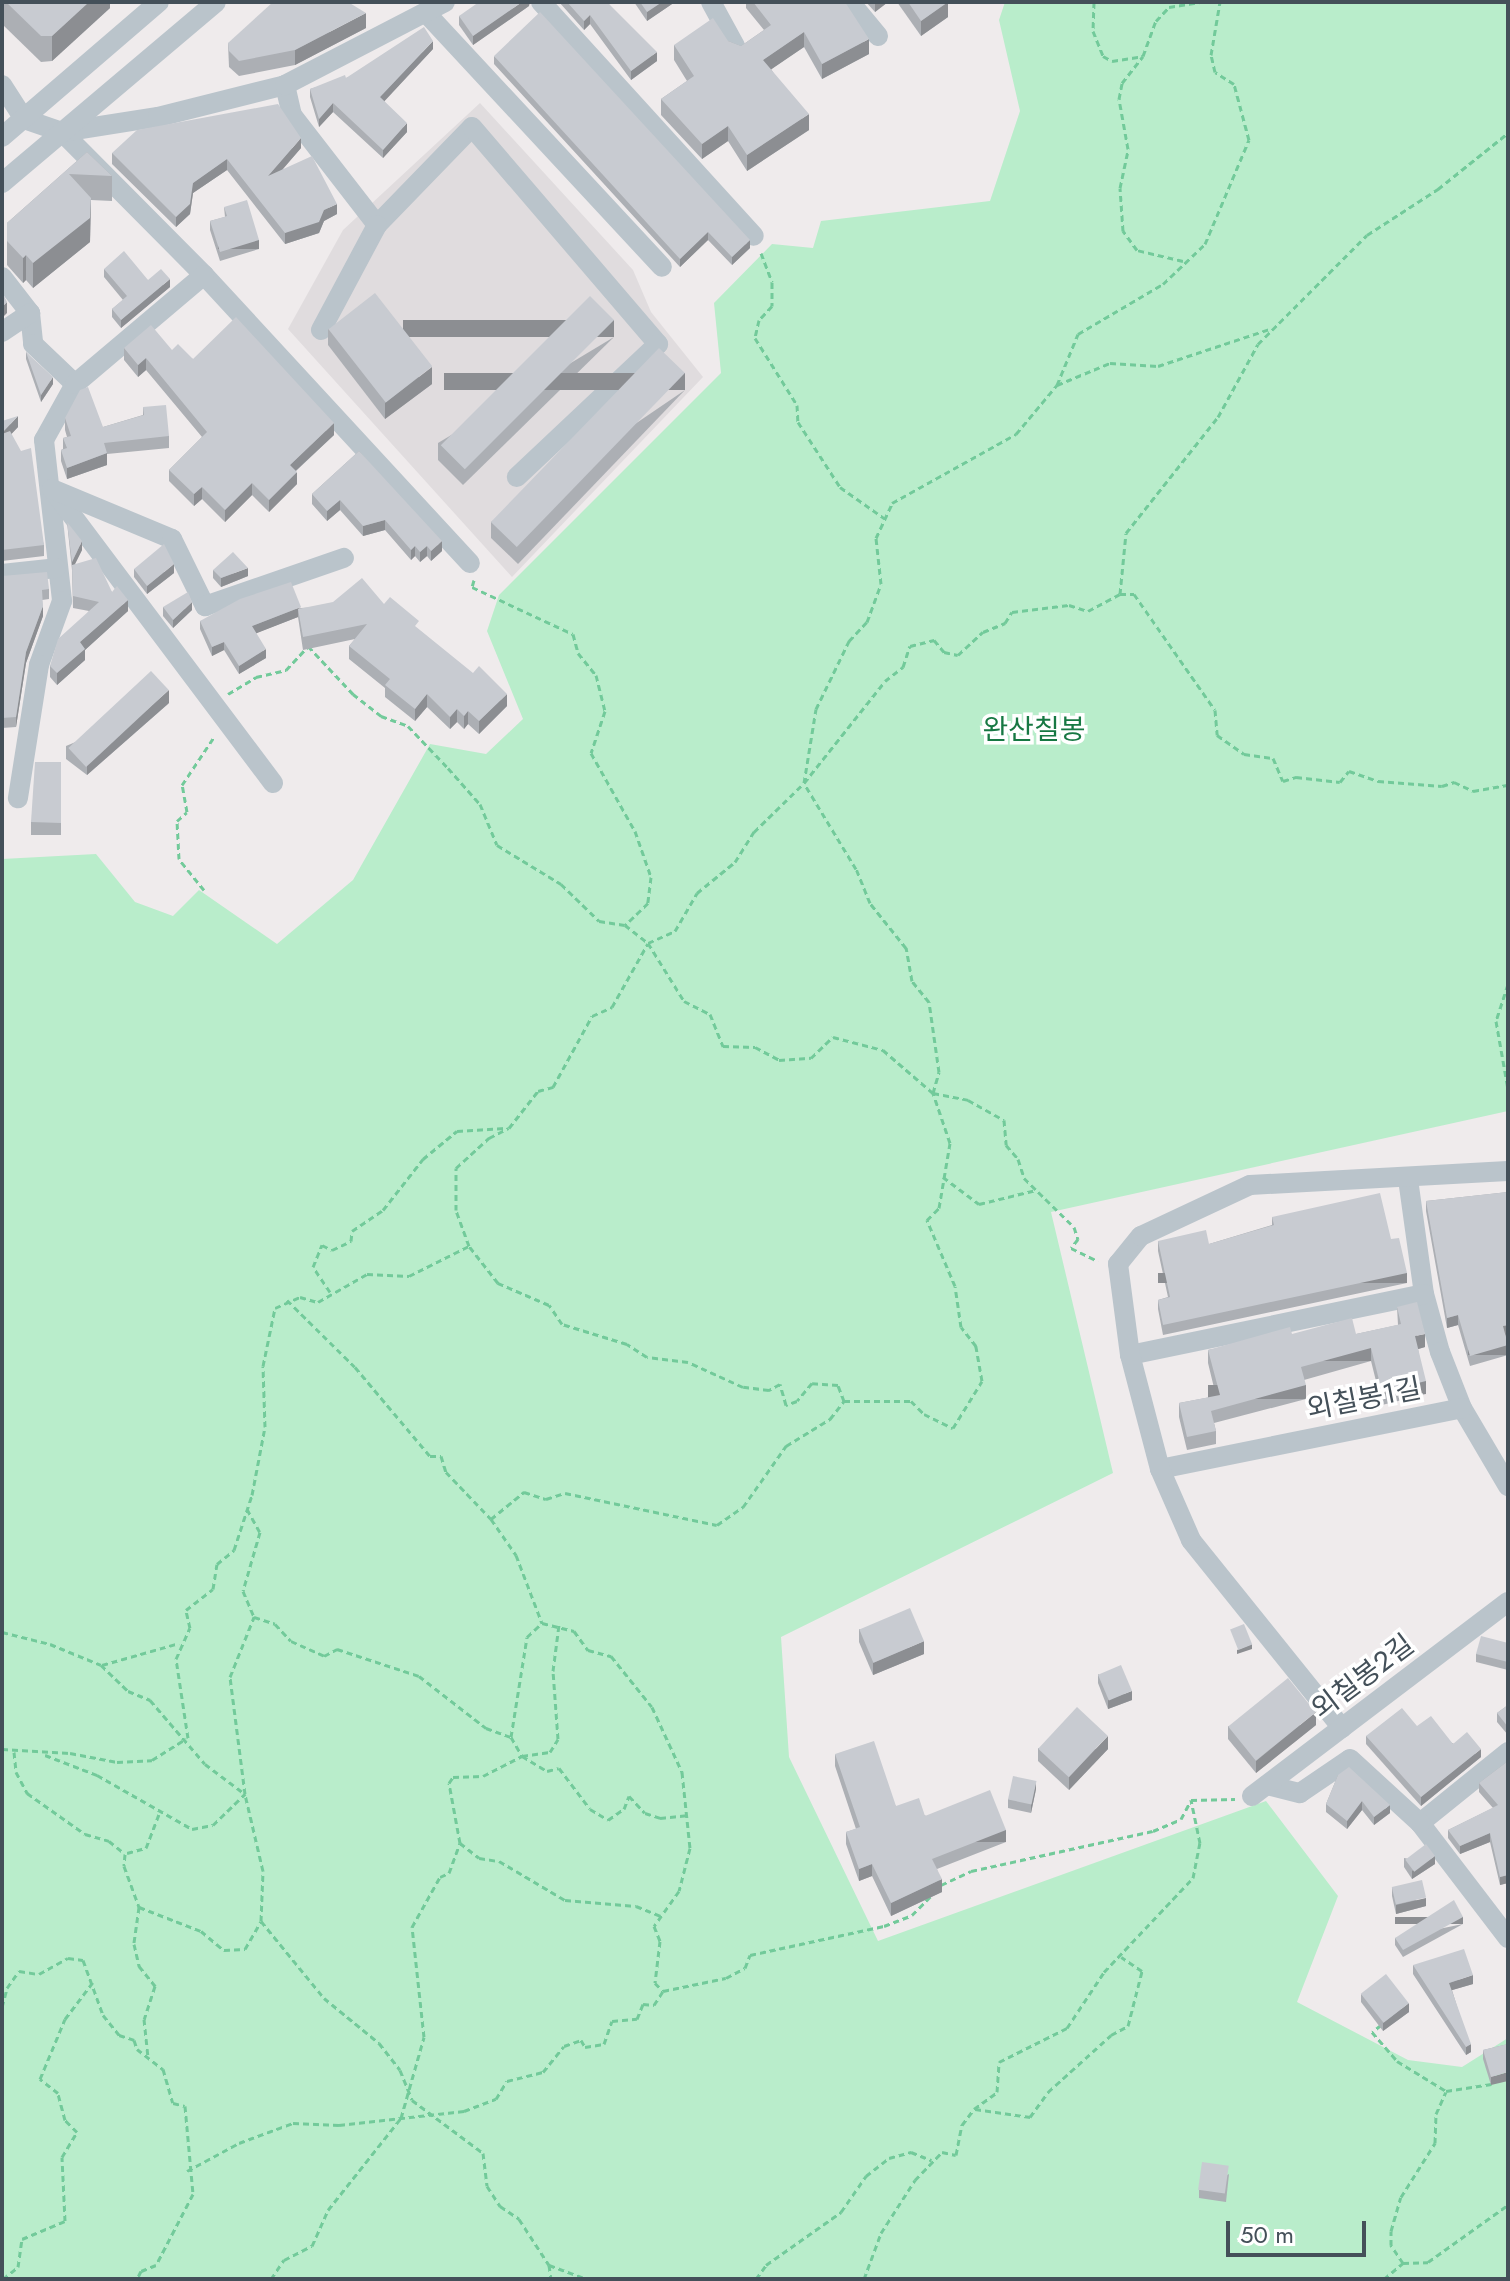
<!DOCTYPE html>
<html>
<head>
<meta charset="utf-8">
<style>
  body { margin:0 }
  #map { position:relative; width:1510px; height:2281px; overflow:hidden; background:#efebec; font-family:Jost,"Noto Sans KR",sans-serif }
  div>[style] { position:absolute }
  [style*='--x'] { left:calc(var(--x)*1px); top:calc(var(--y)*1px); width:calc(var(--w)*1px); rotate:calc(var(--a)*1deg) }
  .education>* { inset:0; background:#e0dcde }
  .green>* { inset:0; background:#b9edcb }
  .path>* { height:3px; margin-top:-1.5px; transform-origin:0; background:repeating-linear-gradient(90deg,#72ca9a 0 6px,transparent 0 10px) }
  .minor>* { height:20px; margin:-10px; padding:0 10px; transform-origin:10px; border-radius:10px; background:#bac4cb }
  .wall>* { inset:0; background:#acafb4 }
  .shaded-wall>* { inset:0; background:#8c8e92; transform-origin:0 0 }
  .building>* { inset:0; background:#c8cbd1; transform-origin:0 0 }
  span { translate:-50% -50%; white-space:nowrap; text-align:center; line-height:1.15; -webkit-text-stroke:7px #fff; paint-order:stroke }
  .park-label { font-size:28px; color:#177843 }
  .street-label { font-size:28px; color:#445059 }
  .frame { position:absolute; inset:0; border:4px solid #445059; pointer-events:none }
  .scale { position:absolute; left:1226px; top:2221px; width:140px; height:36px; box-sizing:border-box; border:4px solid #445059; border-top:0; padding-left:10px; font-size:24px; line-height:28px; white-space:nowrap; color:#445059; -webkit-text-stroke:6px #fff; paint-order:stroke }
</style>
</head>
<body>
<div id="map">
  <div class="education">
    <div style="clip-path:polygon(480px 103px,633px 270px,651px 312px,703px 377px,512px 577px,288px 329px,343px 230px)"></div>
  </div>
  <div class="green">
    <div style="clip-path:polygon(1005px 2px,1508px 2px,1508px 1111px,1051px 1212px,1113px 1473px,781px 1637px,789px 1757px,878px 1941px,1266px 1801px,1338px 1896px,1297px 2002px,1408px 2060px,1462px 2067px,1508px 2038px,1508px 2279px,2px 2279px,2px 859px,96px 854px,135px 902px,173px 916px,199px 890px,277px 944px,353px 880px,430px 744px,486px 754px,523px 719px,487px 631px,499px 595px,721px 373px,714px 303px,772px 244px,813px 248px,821px 221px,990px 201px,1020px 111px,999px 20px)"></div>
  </div>
  <div class="path">
    <div style="--x:1094;--y:2;--w:29;--a:92"></div>
    <div style="--x:1093;--y:31;--w:27;--a:68"></div>
    <div style="--x:1103;--y:56;--w:10;--a:29"></div>
    <div style="--x:1112;--y:61;--w:31;--a:-9"></div>
    <div style="--x:761;--y:253;--w:31;--a:69"></div>
    <div style="--x:772;--y:282;--w:24;--a:90"></div>
    <div style="--x:772;--y:306;--w:19;--a:133"></div>
    <div style="--x:759;--y:320;--w:18;--a:103"></div>
    <div style="--x:755;--y:338;--w:79;--a:57.9"></div>
    <div style="--x:797;--y:405;--w:17;--a:87"></div>
    <div style="--x:798;--y:422;--w:77;--a:57.1"></div>
    <div style="--x:840;--y:487;--w:54;--a:35.2"></div>
    <div style="--x:1183;--y:261;--w:47;--a:-166.6"></div>
    <div style="--x:1137;--y:250;--w:24;--a:-126"></div>
    <div style="--x:1123;--y:231;--w:43;--a:-94"></div>
    <div style="--x:1120;--y:188;--w:40;--a:-78"></div>
    <div style="--x:1128;--y:149;--w:51;--a:-100.2"></div>
    <div style="--x:1119;--y:99;--w:16;--a:-79"></div>
    <div style="--x:1122;--y:83;--w:34;--a:-52"></div>
    <div style="--x:1143;--y:56;--w:37;--a:-70"></div>
    <div style="--x:1156;--y:21;--w:19;--a:-47"></div>
    <div style="--x:1169;--y:7;--w:33;--a:-9"></div>
    <div style="--x:1057;--y:385;--w:57;--a:-22.5"></div>
    <div style="--x:1110;--y:363;--w:48;--a:3.6"></div>
    <div style="--x:1158;--y:366;--w:118;--a:-18.3"></div>
    <div style="--x:474;--y:580;--w:7;--a:106"></div>
    <div style="--x:472;--y:587;--w:111;--a:25"></div>
    <div style="--x:573;--y:634;--w:20;--a:75"></div>
    <div style="--x:578;--y:653;--w:28;--a:51"></div>
    <div style="--x:596;--y:675;--w:37;--a:76"></div>
    <div style="--x:605;--y:711;--w:44;--a:108.4"></div>
    <div style="--x:591;--y:753;--w:90;--a:60.6"></div>
    <div style="--x:635;--y:831;--w:49;--a:70.8"></div>
    <div style="--x:651;--y:877;--w:26;--a:97"></div>
    <div style="--x:648;--y:903;--w:32;--a:136"></div>
    <div style="--x:1120;--y:594;--w:61;--a:-84.4"></div>
    <div style="--x:1126;--y:533;--w:148;--a:-51.6"></div>
    <div style="--x:1218;--y:417;--w:83;--a:-61.3"></div>
    <div style="--x:1258;--y:344;--w:154;--a:-45"></div>
    <div style="--x:1367;--y:235;--w:85;--a:-32.9"></div>
    <div style="--x:1438;--y:189;--w:90;--a:-38.7"></div>
    <div style="--x:228;--y:694;--w:33;--a:-31"></div>
    <div style="--x:256;--y:677;--w:31;--a:-13"></div>
    <div style="--x:286;--y:670;--w:33;--a:-47"></div>
    <div style="--x:308;--y:646;--w:66;--a:46.8"></div>
    <div style="--x:353;--y:694;--w:36;--a:38"></div>
    <div style="--x:381;--y:716;--w:29;--a:20"></div>
    <div style="--x:408;--y:726;--w:58;--a:46.4"></div>
    <div style="--x:448;--y:768;--w:48;--a:48.4"></div>
    <div style="--x:480;--y:804;--w:44;--a:67.5"></div>
    <div style="--x:497;--y:845;--w:75;--a:31.4"></div>
    <div style="--x:561;--y:884;--w:53;--a:44.2"></div>
    <div style="--x:599;--y:921;--w:26;--a:9"></div>
    <div style="--x:625;--y:925;--w:29;--a:38"></div>
    <div style="--x:648;--y:943;--w:68;--a:58.2"></div>
    <div style="--x:684;--y:1001;--w:29;--a:27"></div>
    <div style="--x:710;--y:1014;--w:35;--a:68"></div>
    <div style="--x:723;--y:1046;--w:32;--a:2"></div>
    <div style="--x:755;--y:1047;--w:27;--a:28"></div>
    <div style="--x:779;--y:1060;--w:32;--a:-4"></div>
    <div style="--x:811;--y:1058;--w:30;--a:-44"></div>
    <div style="--x:833;--y:1037;--w:52;--a:14.6"></div>
    <div style="--x:883;--y:1050;--w:66;--a:40.7"></div>
    <div style="--x:933;--y:1093;--w:36;--a:11"></div>
    <div style="--x:968;--y:1100;--w:41;--a:29.1"></div>
    <div style="--x:1004;--y:1120;--w:25;--a:85"></div>
    <div style="--x:1006;--y:1145;--w:18;--a:49"></div>
    <div style="--x:1018;--y:1159;--w:20;--a:72"></div>
    <div style="--x:1024;--y:1178;--w:70;--a:44.4"></div>
    <div style="--x:1074;--y:1227;--w:13;--a:72"></div>
    <div style="--x:1078;--y:1239;--w:11;--a:128"></div>
    <div style="--x:1071;--y:1248;--w:30;--a:26"></div>
    <div style="--x:204;--y:890;--w:40;--a:-129"></div>
    <div style="--x:179;--y:859;--w:38;--a:-93"></div>
    <div style="--x:177;--y:821;--w:13;--a:-42"></div>
    <div style="--x:187;--y:812;--w:27;--a:-100"></div>
    <div style="--x:182;--y:785;--w:58;--a:-56.3"></div>
    <div style="--x:1508;--y:984;--w:39;--a:108"></div>
    <div style="--x:1496;--y:1021;--w:69;--a:80"></div>
    <div style="--x:943;--y:1177;--w:45;--a:36.9"></div>
    <div style="--x:979;--y:1204;--w:59;--a:-13.8"></div>
    <div style="--x:330;--y:1292;--w:30;--a:-124"></div>
    <div style="--x:313;--y:1267;--w:24;--a:-68"></div>
    <div style="--x:322;--y:1245;--w:11;--a:27"></div>
    <div style="--x:332;--y:1250;--w:21;--a:-25"></div>
    <div style="--x:351;--y:1241;--w:10;--a:-84"></div>
    <div style="--x:352;--y:1231;--w:37;--a:-34"></div>
    <div style="--x:383;--y:1210;--w:65;--a:-51.9"></div>
    <div style="--x:423;--y:1159;--w:44;--a:-39.5"></div>
    <div style="--x:457;--y:1131;--w:48;--a:-3.6"></div>
    <div style="--x:287;--y:1300;--w:95;--a:44.6"></div>
    <div style="--x:355;--y:1367;--w:116;--a:49.9"></div>
    <div style="--x:430;--y:1456;--w:11;--a:0"></div>
    <div style="--x:441;--y:1456;--w:17;--a:73"></div>
    <div style="--x:446;--y:1472;--w:65;--a:46.2"></div>
    <div style="--x:491;--y:1519;--w:44;--a:55.2"></div>
    <div style="--x:516;--y:1555;--w:73;--a:69.1"></div>
    <div style="--x:844;--y:1401;--w:17;--a:-111"></div>
    <div style="--x:838;--y:1385;--w:26;--a:-176"></div>
    <div style="--x:812;--y:1383;--w:23;--a:130"></div>
    <div style="--x:797;--y:1401;--w:12;--a:160"></div>
    <div style="--x:786;--y:1405;--w:22;--a:-106"></div>
    <div style="--x:780;--y:1384;--w:13;--a:151"></div>
    <div style="--x:769;--y:1390;--w:26;--a:-173"></div>
    <div style="--x:743;--y:1387;--w:60;--a:-155.6"></div>
    <div style="--x:688;--y:1362;--w:41;--a:-173"></div>
    <div style="--x:647;--y:1357;--w:24;--a:-147"></div>
    <div style="--x:627;--y:1344;--w:68;--a:-162.9"></div>
    <div style="--x:562;--y:1324;--w:23;--a:-124"></div>
    <div style="--x:549;--y:1305;--w:56;--a:-156.7"></div>
    <div style="--x:498;--y:1283;--w:47;--a:-128.1"></div>
    <div style="--x:469;--y:1246;--w:38;--a:-110"></div>
    <div style="--x:456;--y:1210;--w:42;--a:-90"></div>
    <div style="--x:456;--y:1168;--w:45;--a:-42.3"></div>
    <div style="--x:489;--y:1138;--w:22;--a:-27"></div>
    <div style="--x:509;--y:1128;--w:47;--a:-51.9"></div>
    <div style="--x:538;--y:1091;--w:16;--a:-15"></div>
    <div style="--x:553;--y:1087;--w:81;--a:-61.2"></div>
    <div style="--x:592;--y:1016;--w:22;--a:-24"></div>
    <div style="--x:612;--y:1007;--w:73;--a:-60.6"></div>
    <div style="--x:648;--y:943;--w:30;--a:-24"></div>
    <div style="--x:675;--y:931;--w:44;--a:-59.9"></div>
    <div style="--x:697;--y:893;--w:49;--a:-39.2"></div>
    <div style="--x:735;--y:862;--w:36;--a:-58"></div>
    <div style="--x:754;--y:832;--w:70;--a:-44.4"></div>
    <div style="--x:804;--y:783;--w:130;--a:-51.5"></div>
    <div style="--x:885;--y:681;--w:23;--a:-38"></div>
    <div style="--x:903;--y:667;--w:22;--a:-72"></div>
    <div style="--x:910;--y:646;--w:25;--a:-14"></div>
    <div style="--x:934;--y:640;--w:16;--a:50"></div>
    <div style="--x:944;--y:652;--w:14;--a:12"></div>
    <div style="--x:958;--y:655;--w:34;--a:-43"></div>
    <div style="--x:983;--y:632;--w:24;--a:-22"></div>
    <div style="--x:1005;--y:623;--w:13;--a:-58"></div>
    <div style="--x:1012;--y:612;--w:57;--a:-7"></div>
    <div style="--x:1069;--y:605;--w:20;--a:18"></div>
    <div style="--x:1088;--y:611;--w:36;--a:-28"></div>
    <div style="--x:1120;--y:594;--w:14;--a:0"></div>
    <div style="--x:1134;--y:594;--w:141;--a:55.1"></div>
    <div style="--x:1215;--y:710;--w:25;--a:85"></div>
    <div style="--x:1217;--y:735;--w:33;--a:35"></div>
    <div style="--x:1244;--y:754;--w:29;--a:8"></div>
    <div style="--x:1273;--y:758;--w:25;--a:67"></div>
    <div style="--x:1283;--y:781;--w:14;--a:-17"></div>
    <div style="--x:1296;--y:777;--w:44;--a:6.5"></div>
    <div style="--x:1340;--y:782;--w:14;--a:-51"></div>
    <div style="--x:1349;--y:771;--w:31;--a:19"></div>
    <div style="--x:1378;--y:781;--w:64;--a:4.5"></div>
    <div style="--x:1442;--y:786;--w:13;--a:-18"></div>
    <div style="--x:1454;--y:782;--w:21;--a:25"></div>
    <div style="--x:1473;--y:791;--w:36;--a:-10"></div>
    <div style="--x:844;--y:1401;--w:67;--a:0"></div>
    <div style="--x:911;--y:1401;--w:18;--a:45"></div>
    <div style="--x:924;--y:1414;--w:32;--a:26"></div>
    <div style="--x:953;--y:1428;--w:55;--a:-58.3"></div>
    <div style="--x:982;--y:1381;--w:36;--a:-100"></div>
    <div style="--x:976;--y:1346;--w:24;--a:-128"></div>
    <div style="--x:961;--y:1327;--w:41;--a:-98.3"></div>
    <div style="--x:955;--y:1286;--w:72;--a:-113"></div>
    <div style="--x:927;--y:1220;--w:17;--a:-45"></div>
    <div style="--x:939;--y:1208;--w:66;--a:-80.4"></div>
    <div style="--x:950;--y:1143;--w:53;--a:-108.8"></div>
    <div style="--x:933;--y:1093;--w:22;--a:-74"></div>
    <div style="--x:939;--y:1072;--w:71;--a:-98.1"></div>
    <div style="--x:929;--y:1002;--w:27;--a:-129"></div>
    <div style="--x:912;--y:981;--w:34;--a:-100"></div>
    <div style="--x:906;--y:948;--w:58;--a:-128.7"></div>
    <div style="--x:870;--y:903;--w:37;--a:-112"></div>
    <div style="--x:856;--y:869;--w:100;--a:-121.2"></div>
    <div style="--x:804;--y:783;--w:75;--a:-80.8"></div>
    <div style="--x:816;--y:709;--w:76;--a:-64.1"></div>
    <div style="--x:849;--y:641;--w:26;--a:-47"></div>
    <div style="--x:867;--y:622;--w:40;--a:-69.8"></div>
    <div style="--x:881;--y:584;--w:46;--a:-96.2"></div>
    <div style="--x:876;--y:538;--w:38;--a:-65"></div>
    <div style="--x:892;--y:503;--w:142;--a:-29.1"></div>
    <div style="--x:1016;--y:434;--w:64;--a:-50.1"></div>
    <div style="--x:1057;--y:385;--w:55;--a:-67.6"></div>
    <div style="--x:1078;--y:334;--w:99;--a:-30.5"></div>
    <div style="--x:1163;--y:284;--w:58;--a:-43.6"></div>
    <div style="--x:1205;--y:244;--w:113;--a:-67.1"></div>
    <div style="--x:1249;--y:140;--w:58;--a:-105"></div>
    <div style="--x:1234;--y:84;--w:22;--a:-148"></div>
    <div style="--x:1215;--y:72;--w:17;--a:-103"></div>
    <div style="--x:1211;--y:55;--w:54;--a:-80.4"></div>
    <div style="--x:247;--y:1509;--w:26;--a:61"></div>
    <div style="--x:260;--y:1532;--w:61;--a:106.1"></div>
    <div style="--x:243;--y:1591;--w:28;--a:67"></div>
    <div style="--x:254;--y:1617;--w:22;--a:18"></div>
    <div style="--x:275;--y:1624;--w:23;--a:47"></div>
    <div style="--x:291;--y:1641;--w:36;--a:24"></div>
    <div style="--x:324;--y:1656;--w:15;--a:-28"></div>
    <div style="--x:337;--y:1649;--w:86;--a:18.2"></div>
    <div style="--x:419;--y:1676;--w:85;--a:37.8"></div>
    <div style="--x:486;--y:1728;--w:27;--a:20"></div>
    <div style="--x:511;--y:1737;--w:22;--a:60"></div>
    <div style="--x:522;--y:1756;--w:29;--a:31"></div>
    <div style="--x:547;--y:1771;--w:12;--a:-14"></div>
    <div style="--x:559;--y:1768;--w:51;--a:52.9"></div>
    <div style="--x:590;--y:1809;--w:21;--a:31"></div>
    <div style="--x:608;--y:1820;--w:19;--a:-35"></div>
    <div style="--x:624;--y:1809;--w:14;--a:-69"></div>
    <div style="--x:629;--y:1796;--w:23;--a:47"></div>
    <div style="--x:645;--y:1813;--w:16;--a:18"></div>
    <div style="--x:660;--y:1818;--w:27;--a:-6"></div>
    <div style="--x:491;--y:1519;--w:43;--a:-39.3"></div>
    <div style="--x:524;--y:1492;--w:23;--a:18"></div>
    <div style="--x:546;--y:1499;--w:20;--a:-18"></div>
    <div style="--x:565;--y:1493;--w:155;--a:11.9"></div>
    <div style="--x:717;--y:1525;--w:32;--a:-35"></div>
    <div style="--x:743;--y:1507;--w:75;--a:-54.8"></div>
    <div style="--x:786;--y:1446;--w:52;--a:-31.5"></div>
    <div style="--x:830;--y:1419;--w:23;--a:-52"></div>
    <div style="--x:2;--y:1632;--w:49;--a:14"></div>
    <div style="--x:50;--y:1644;--w:55;--a:22.4"></div>
    <div style="--x:101;--y:1665;--w:37;--a:44"></div>
    <div style="--x:128;--y:1691;--w:24;--a:22"></div>
    <div style="--x:150;--y:1700;--w:84;--a:49.3"></div>
    <div style="--x:205;--y:1764;--w:50;--a:36.9"></div>
    <div style="--x:102;--y:1665;--w:80;--a:-15.9"></div>
    <div style="--x:511;--y:1737;--w:101;--a:-80.9"></div>
    <div style="--x:527;--y:1637;--w:21;--a:-43"></div>
    <div style="--x:542;--y:1623;--w:33;--a:14"></div>
    <div style="--x:574;--y:1631;--w:24;--a:54"></div>
    <div style="--x:588;--y:1650;--w:24;--a:15"></div>
    <div style="--x:611;--y:1656;--w:65;--a:51.2"></div>
    <div style="--x:652;--y:1707;--w:72;--a:65.2"></div>
    <div style="--x:682;--y:1772;--w:76;--a:84"></div>
    <div style="--x:690;--y:1848;--w:44;--a:104.3"></div>
    <div style="--x:679;--y:1891;--w:43;--a:125.5"></div>
    <div style="--x:654;--y:1926;--w:16;--a:68"></div>
    <div style="--x:660;--y:1941;--w:42;--a:96.8"></div>
    <div style="--x:655;--y:1983;--w:11;--a:45"></div>
    <div style="--x:188;--y:1738;--w:80;--a:-98.6"></div>
    <div style="--x:176;--y:1659;--w:34;--a:-66"></div>
    <div style="--x:190;--y:1628;--w:18;--a:-103"></div>
    <div style="--x:186;--y:1610;--w:34;--a:-38"></div>
    <div style="--x:213;--y:1589;--w:25;--a:-81"></div>
    <div style="--x:217;--y:1564;--w:22;--a:-39"></div>
    <div style="--x:234;--y:1550;--w:58;--a:-71.9"></div>
    <div style="--x:252;--y:1495;--w:69;--a:-79.2"></div>
    <div style="--x:265;--y:1427;--w:61;--a:-91.9"></div>
    <div style="--x:263;--y:1366;--w:59;--a:-78.3"></div>
    <div style="--x:275;--y:1308;--w:27;--a:-24"></div>
    <div style="--x:300;--y:1297;--w:19;--a:16"></div>
    <div style="--x:318;--y:1302;--w:56;--a:-29.7"></div>
    <div style="--x:367;--y:1274;--w:42;--a:2.7"></div>
    <div style="--x:409;--y:1276;--w:67;--a:-26.6"></div>
    <div style="--x:2;--y:1749;--w:68;--a:3.4"></div>
    <div style="--x:70;--y:1753;--w:48;--a:10.8"></div>
    <div style="--x:117;--y:1762;--w:35;--a:-3"></div>
    <div style="--x:152;--y:1760;--w:40;--a:-32"></div>
    <div style="--x:14;--y:1752;--w:20;--a:84"></div>
    <div style="--x:16;--y:1772;--w:24;--a:62"></div>
    <div style="--x:27;--y:1793;--w:71;--a:35.3"></div>
    <div style="--x:85;--y:1834;--w:25;--a:16"></div>
    <div style="--x:109;--y:1841;--w:19;--a:39"></div>
    <div style="--x:45;--y:1755;--w:56;--a:21"></div>
    <div style="--x:97;--y:1775;--w:109;--a:29.6"></div>
    <div style="--x:192;--y:1829;--w:21;--a:-11"></div>
    <div style="--x:213;--y:1825;--w:45;--a:-44.1"></div>
    <div style="--x:1191;--y:1800;--w:44;--a:-1.3"></div>
    <div style="--x:460;--y:1843;--w:24;--a:38"></div>
    <div style="--x:479;--y:1858;--w:20;--a:9"></div>
    <div style="--x:499;--y:1861;--w:77;--a:30.6"></div>
    <div style="--x:565;--y:1900;--w:71;--a:4.8"></div>
    <div style="--x:636;--y:1906;--w:29;--a:22"></div>
    <div style="--x:127;--y:1853;--w:20;--a:-15"></div>
    <div style="--x:146;--y:1848;--w:36;--a:-69"></div>
    <div style="--x:125;--y:1854;--w:12;--a:95"></div>
    <div style="--x:124;--y:1866;--w:44;--a:69.9"></div>
    <div style="--x:139;--y:1907;--w:37;--a:98"></div>
    <div style="--x:134;--y:1944;--w:23;--a:77"></div>
    <div style="--x:139;--y:1966;--w:26;--a:51"></div>
    <div style="--x:155;--y:1986;--w:35;--a:108"></div>
    <div style="--x:144;--y:2019;--w:39;--a:84"></div>
    <div style="--x:941;--y:1885;--w:33;--a:-25"></div>
    <div style="--x:971;--y:1871;--w:186;--a:-12.4"></div>
    <div style="--x:1153;--y:1831;--w:30;--a:-23"></div>
    <div style="--x:1181;--y:1819;--w:21;--a:-62"></div>
    <div style="--x:139;--y:1907;--w:66;--a:21.2"></div>
    <div style="--x:201;--y:1931;--w:30;--a:40"></div>
    <div style="--x:224;--y:1950;--w:21;--a:-3"></div>
    <div style="--x:245;--y:1949;--w:32;--a:-60"></div>
    <div style="--x:261;--y:1921;--w:50;--a:-87.7"></div>
    <div style="--x:263;--y:1871;--w:79;--a:-103.2"></div>
    <div style="--x:245;--y:1794;--w:118;--a:-97.3"></div>
    <div style="--x:230;--y:1677;--w:65;--a:-68.2"></div>
    <div style="--x:261;--y:1921;--w:99;--a:50.7"></div>
    <div style="--x:324;--y:1998;--w:71;--a:39.3"></div>
    <div style="--x:379;--y:2043;--w:34;--a:52"></div>
    <div style="--x:400;--y:2070;--w:32;--a:68"></div>
    <div style="--x:412;--y:2100;--w:89;--a:36.7"></div>
    <div style="--x:483;--y:2153;--w:33;--a:83"></div>
    <div style="--x:487;--y:2186;--w:24;--a:57"></div>
    <div style="--x:500;--y:2206;--w:23;--a:34"></div>
    <div style="--x:519;--y:2219;--w:55;--a:56.9"></div>
    <div style="--x:549;--y:2265;--w:14;--a:82"></div>
    <div style="--x:2;--y:2007;--w:20;--a:-75"></div>
    <div style="--x:7;--y:1988;--w:21;--a:-55"></div>
    <div style="--x:19;--y:1971;--w:20;--a:9"></div>
    <div style="--x:39;--y:1974;--w:33;--a:-29"></div>
    <div style="--x:68;--y:1958;--w:15;--a:8"></div>
    <div style="--x:83;--y:1960;--w:59;--a:70"></div>
    <div style="--x:103;--y:2015;--w:26;--a:51"></div>
    <div style="--x:119;--y:2035;--w:16;--a:18"></div>
    <div style="--x:134;--y:2040;--w:9;--a:72"></div>
    <div style="--x:137;--y:2049;--w:33;--a:38"></div>
    <div style="--x:163;--y:2069;--w:35;--a:74"></div>
    <div style="--x:173;--y:2103;--w:12;--a:14"></div>
    <div style="--x:185;--y:2106;--w:88;--a:84.8"></div>
    <div style="--x:193;--y:2194;--w:80;--a:117.5"></div>
    <div style="--x:156;--y:2265;--w:16;--a:158"></div>
    <div style="--x:141;--y:2271;--w:9;--a:117"></div>
    <div style="--x:1381;--y:2025;--w:11;--a:142"></div>
    <div style="--x:1372;--y:2032;--w:38;--a:49"></div>
    <div style="--x:1397;--y:2061;--w:57;--a:31.5"></div>
    <div style="--x:1446;--y:2091;--w:46;--a:-8.8"></div>
    <div style="--x:975;--y:2109;--w:56;--a:8.3"></div>
    <div style="--x:1030;--y:2117;--w:31;--a:-54"></div>
    <div style="--x:1048;--y:2092;--w:85;--a:-42.1"></div>
    <div style="--x:1111;--y:2035;--w:19;--a:-28"></div>
    <div style="--x:1128;--y:2026;--w:57;--a:-75.7"></div>
    <div style="--x:1142;--y:1971;--w:25;--a:-146"></div>
    <div style="--x:187;--y:2171;--w:59;--a:-28.3"></div>
    <div style="--x:239;--y:2143;--w:58;--a:-20.3"></div>
    <div style="--x:293;--y:2123;--w:46;--a:2.5"></div>
    <div style="--x:339;--y:2125;--w:126;--a:-6.4"></div>
    <div style="--x:464;--y:2111;--w:34;--a:-21"></div>
    <div style="--x:496;--y:2099;--w:21;--a:-59"></div>
    <div style="--x:507;--y:2081;--w:37;--a:-14"></div>
    <div style="--x:543;--y:2072;--w:33;--a:-51"></div>
    <div style="--x:564;--y:2046;--w:18;--a:-19"></div>
    <div style="--x:581;--y:2040;--w:8;--a:60"></div>
    <div style="--x:585;--y:2047;--w:19;--a:-9"></div>
    <div style="--x:604;--y:2044;--w:24;--a:-71"></div>
    <div style="--x:612;--y:2021;--w:25;--a:-5"></div>
    <div style="--x:637;--y:2019;--w:16;--a:-68"></div>
    <div style="--x:643;--y:2004;--w:11;--a:5"></div>
    <div style="--x:654;--y:2005;--w:17;--a:-57"></div>
    <div style="--x:663;--y:1991;--w:64;--a:-11.7"></div>
    <div style="--x:726;--y:1978;--w:21;--a:-28"></div>
    <div style="--x:745;--y:1968;--w:14;--a:-69"></div>
    <div style="--x:750;--y:1955;--w:137;--a:-12.2"></div>
    <div style="--x:884;--y:1926;--w:30;--a:-21"></div>
    <div style="--x:912;--y:1915;--w:30;--a:-45"></div>
    <div style="--x:1403;--y:2263;--w:22;--a:-124"></div>
    <div style="--x:1391;--y:2245;--w:14;--a:-90"></div>
    <div style="--x:1391;--y:2231;--w:35;--a:-74"></div>
    <div style="--x:1401;--y:2197;--w:64;--a:-57.8"></div>
    <div style="--x:1435;--y:2143;--w:29;--a:-88"></div>
    <div style="--x:1436;--y:2114;--w:24;--a:-66"></div>
    <div style="--x:549;--y:2265;--w:40;--a:20.2"></div>
    <div style="--x:3;--y:2279;--w:19;--a:-39"></div>
    <div style="--x:18;--y:2267;--w:28;--a:-82"></div>
    <div style="--x:22;--y:2239;--w:47;--a:-22.7"></div>
    <div style="--x:65;--y:2221;--w:64;--a:-92.7"></div>
    <div style="--x:62;--y:2157;--w:29;--a:-59"></div>
    <div style="--x:77;--y:2132;--w:17;--a:-135"></div>
    <div style="--x:65;--y:2120;--w:28;--a:-105"></div>
    <div style="--x:58;--y:2093;--w:23;--a:-142"></div>
    <div style="--x:40;--y:2079;--w:65;--a:-67.4"></div>
    <div style="--x:65;--y:2019;--w:46;--a:-52.9"></div>
    <div style="--x:271;--y:2279;--w:23;--a:-56"></div>
    <div style="--x:284;--y:2260;--w:31;--a:-27"></div>
    <div style="--x:312;--y:2246;--w:39;--a:-66"></div>
    <div style="--x:328;--y:2210;--w:117;--a:-51.6"></div>
    <div style="--x:401;--y:2118;--w:84;--a:-74.1"></div>
    <div style="--x:424;--y:2037;--w:111;--a:-96.2"></div>
    <div style="--x:412;--y:1927;--w:57;--a:-60.8"></div>
    <div style="--x:440;--y:1877;--w:10;--a:-24"></div>
    <div style="--x:449;--y:1873;--w:32;--a:-70"></div>
    <div style="--x:460;--y:1843;--w:61;--a:-100.4"></div>
    <div style="--x:449;--y:1783;--w:7;--a:-56"></div>
    <div style="--x:453;--y:1777;--w:30;--a:-2"></div>
    <div style="--x:483;--y:1776;--w:44;--a:-27.1"></div>
    <div style="--x:522;--y:1756;--w:28;--a:-8"></div>
    <div style="--x:550;--y:1752;--w:15;--a:-58"></div>
    <div style="--x:558;--y:1739;--w:68;--a:-94.2"></div>
    <div style="--x:553;--y:1671;--w:46;--a:-82.6"></div>
    <div style="--x:756;--y:2279;--w:17;--a:-54"></div>
    <div style="--x:766;--y:2265;--w:92;--a:-35.2"></div>
    <div style="--x:841;--y:2212;--w:44;--a:-55.2"></div>
    <div style="--x:866;--y:2176;--w:29;--a:-38"></div>
    <div style="--x:889;--y:2158;--w:23;--a:-15"></div>
    <div style="--x:911;--y:2152;--w:22;--a:22"></div>
    <div style="--x:864;--y:2279;--w:49;--a:-69.7"></div>
    <div style="--x:881;--y:2233;--w:63;--a:-57.3"></div>
    <div style="--x:915;--y:2180;--w:39;--a:-46"></div>
    <div style="--x:942;--y:2152;--w:14;--a:12"></div>
    <div style="--x:956;--y:2155;--w:31;--a:-79"></div>
    <div style="--x:962;--y:2125;--w:20;--a:-53"></div>
    <div style="--x:974;--y:2109;--w:29;--a:-36"></div>
    <div style="--x:997;--y:2092;--w:30;--a:-86"></div>
    <div style="--x:999;--y:2062;--w:76;--a:-26.6"></div>
    <div style="--x:1067;--y:2028;--w:67;--a:-56.5"></div>
    <div style="--x:1104;--y:1972;--w:129;--a:-46.6"></div>
    <div style="--x:1193;--y:1878;--w:36;--a:-79"></div>
    <div style="--x:1200;--y:1843;--w:44;--a:-101.8"></div>
    <div style="--x:1384;--y:2279;--w:25;--a:-40"></div>
    <div style="--x:1403;--y:2263;--w:25;--a:-2"></div>
    <div style="--x:1428;--y:2262;--w:98;--a:-35.5"></div>
  </div>
  <div class="minor">
    <div style="--x:541;--y:2;--w:316;--a:47.7"></div>
    <div style="--x:711;--y:2;--w:50;--a:61.4"></div>
    <div style="--x:850;--y:2;--w:44;--a:50.5"></div>
    <div style="--x:427;--y:14;--w:345;--a:47.1"></div>
    <div style="--x:2;--y:85;--w:40;--a:57.1"></div>
    <div style="--x:24;--y:119;--w:40;--a:18.9"></div>
    <div style="--x:62;--y:132;--w:202;--a:45.2"></div>
    <div style="--x:204;--y:275;--w:392;--a:47.3"></div>
    <div style="--x:285;--y:85;--w:31;--a:77"></div>
    <div style="--x:292;--y:115;--w:139;--a:52.3"></div>
    <div style="--x:377;--y:225;--w:136;--a:-45.9"></div>
    <div style="--x:472;--y:127;--w:286;--a:49.4"></div>
    <div style="--x:658;--y:344;--w:194;--a:136.7"></div>
    <div style="--x:62;--y:132;--w:97;--a:-8.9"></div>
    <div style="--x:158;--y:117;--w:131;--a:-14.1"></div>
    <div style="--x:285;--y:85;--w:180;--a:-27.4"></div>
    <div style="--x:2;--y:137;--w:207;--a:-40.7"></div>
    <div style="--x:2;--y:183;--w:280;--a:-40.2"></div>
    <div style="--x:2;--y:277;--w:46;--a:52.1"></div>
    <div style="--x:30;--y:313;--w:31;--a:84"></div>
    <div style="--x:33;--y:344;--w:58;--a:43.6"></div>
    <div style="--x:75;--y:384;--w:64;--a:119"></div>
    <div style="--x:44;--y:440;--w:162;--a:83.6"></div>
    <div style="--x:62;--y:601;--w:68;--a:109.8"></div>
    <div style="--x:39;--y:665;--w:135;--a:99"></div>
    <div style="--x:321;--y:330;--w:119;--a:-61.9"></div>
    <div style="--x:2;--y:332;--w:34;--a:-34"></div>
    <div style="--x:75;--y:384;--w:169;--a:-40.2"></div>
    <div style="--x:2;--y:574;--w:54;--a:-6.3"></div>
    <div style="--x:273;--y:783;--w:368;--a:-126.9"></div>
    <div style="--x:52;--y:489;--w:130;--a:22.6"></div>
    <div style="--x:172;--y:539;--w:75;--a:63.8"></div>
    <div style="--x:205;--y:606;--w:147;--a:-19.1"></div>
    <div style="--x:1408;--y:1179;--w:116;--a:82.1"></div>
    <div style="--x:1424;--y:1294;--w:60;--a:74.6"></div>
    <div style="--x:1440;--y:1352;--w:60;--a:68.6"></div>
    <div style="--x:1462;--y:1408;--w:91;--a:59.5"></div>
    <div style="--x:1130;--y:1355;--w:300;--a:-11.7"></div>
    <div style="--x:1160;--y:1469;--w:308;--a:-11.4"></div>
    <div style="--x:1342;--y:1728;--w:241;--a:-128.8"></div>
    <div style="--x:1191;--y:1540;--w:77;--a:-113.6"></div>
    <div style="--x:1160;--y:1469;--w:118;--a:-104.7"></div>
    <div style="--x:1130;--y:1355;--w:92;--a:-97.5"></div>
    <div style="--x:1118;--y:1264;--w:36;--a:-51"></div>
    <div style="--x:1141;--y:1236;--w:120;--a:-25.1"></div>
    <div style="--x:1250;--y:1185;--w:258;--a:-3.1"></div>
    <div style="--x:1508;--y:1752;--w:113;--a:141.1"></div>
    <div style="--x:1420;--y:1823;--w:145;--a:52.6"></div>
    <div style="--x:1267;--y:1785;--w:34;--a:14"></div>
    <div style="--x:1300;--y:1793;--w:60;--a:-34.2"></div>
    <div style="--x:1350;--y:1759;--w:95;--a:42.4"></div>
    <div style="--x:1252;--y:1796;--w:321;--a:-37.2"></div>
  </div>
  <div class="wall">
    <div style="clip-path:polygon(2px 2px,110px 2px,110px 8px,52px 61px,41px 62px,2px 24px)"></div>
    <div style="clip-path:polygon(559px 2px,607px 2px,657px 61px,631px 80px,590px 24px,584px 30px)"></div>
    <div style="clip-path:polygon(634px 2px,675px 2px,647px 21px)"></div>
    <div style="clip-path:polygon(746px 2px,845px 2px,869px 54px,822px 79px,804px 47px,771px 69px,809px 130px,747px 171px,728px 141px,702px 159px,661px 115px,661px 99px,687px 81px,674px 60px,674px 45px,728px 41px,741px 46px,764px 30px,746px 8px)"></div>
    <div style="clip-path:polygon(866px 2px,888px 2px,875px 12px)"></div>
    <div style="clip-path:polygon(897px 2px,948px 2px,948px 17px,921px 36px)"></div>
    <div style="clip-path:polygon(529px 6px,473px 45px,459px 25px,459px 16px)"></div>
    <div style="clip-path:polygon(366px 28px,295px 65px,239px 76px,229px 67px,228px 43px)"></div>
    <div style="clip-path:polygon(433px 49px,384px 101px,407px 132px,383px 158px,333px 112px,319px 127px,310px 97px,310px 89px,346px 78px)"></div>
    <div style="clip-path:polygon(494px 56px,750px 248px,732px 265px,708px 240px,680px 267px,494px 64px)"></div>
    <div style="clip-path:polygon(301px 148px,283px 169px,337px 214px,324px 221px,319px 233px,285px 244px,227px 170px,193px 193px,190px 214px,176px 227px,112px 164px,112px 153px)"></div>
    <div style="clip-path:polygon(87px 152px,112px 176px,112px 201px,91px 200px,90px 242px,33px 288px,26px 280px,23px 283px,7px 265px,7px 223px)"></div>
    <div style="clip-path:polygon(224px 207px,259px 249px,220px 261px,210px 230px,210px 221px,225px 217px)"></div>
    <div style="clip-path:polygon(104px 269px,148px 280px,170px 287px,121px 328px,112px 317px,112px 309px,123px 300px,104px 277px)"></div>
    <div style="clip-path:polygon(328px 329px,432px 384px,385px 419px,328px 345px)"></div>
    <div style="clip-path:polygon(614px 337px,463px 485px,438px 460px,438px 443px)"></div>
    <div style="clip-path:polygon(124px 348px,172px 350px,193px 359px,334px 435px,296px 471px,297px 484px,269px 512px,252px 495px,225px 522px,202px 499px,194px 506px,169px 481px,169px 470px,202px 437px,146px 370px,138px 377px,124px 360px)"></div>
    <div style="clip-path:polygon(26px 352px,53px 384px,41px 402px,26px 359px)"></div>
    <div style="clip-path:polygon(685px 390px,518px 564px,491px 538px,491px 522px)"></div>
    <div style="clip-path:polygon(143px 407px,169px 436px,169px 448px,107px 454px,107px 465px,67px 479px,61px 461px,61px 450px,63px 449px,63px 438px,67px 437px,65px 430px,65px 418px,103px 427px,143px 415px)"></div>
    <div style="clip-path:polygon(2px 421px,18px 427px,11px 434px,44px 545px,44px 556px,2px 561px)"></div>
    <div style="clip-path:polygon(359px 451px,442px 551px,431px 561px,427px 556px,420px 562px,415px 556px,411px 560px,385px 530px,363px 536px,340px 510px,327px 521px,312px 504px,312px 494px)"></div>
    <div style="clip-path:polygon(67px 522px,82px 550px,75px 564px,112px 592px,128px 611px,85px 650px,85px 660px,57px 685px,50px 677px,50px 666px,89px 611px,73px 608px,72px 569px,72px 570px)"></div>
    <div style="clip-path:polygon(134px 569px,174px 573px,147px 594px,134px 577px)"></div>
    <div style="clip-path:polygon(213px 570px,248px 576px,221px 587px,213px 578px)"></div>
    <div style="clip-path:polygon(2px 576px,49px 589px,49px 599px,42px 600px,43px 616px,26px 663px,16px 727px,2px 728px)"></div>
    <div style="clip-path:polygon(384px 604px,419px 630px,507px 706px,479px 734px,468px 724px,464px 729px,457px 722px,450px 729px,427px 707px,415px 721px,385px 697px,385px 688px,349px 659px,349px 646px,355px 639px,303px 650px,298px 617px,256px 633px,266px 658px,239px 674px,224px 650px,212px 656px,200px 629px,200px 621px,301px 608px)"></div>
    <div style="clip-path:polygon(163px 607px,192px 610px,173px 628px,163px 616px)"></div>
    <div style="clip-path:polygon(169px 703px,87px 775px,66px 759px,66px 746px)"></div>
    <div style="clip-path:polygon(61px 762px,61px 835px,31px 835px,31px 822px)"></div>
    <div style="clip-path:polygon(1508px 1192px,1508px 1335px,1506px 1336px,1508px 1343px,1508px 1355px,1470px 1366px,1458px 1325px,1447px 1328px,1426px 1211px,1426px 1201px)"></div>
    <div style="clip-path:polygon(1272px 1217px,1391px 1239px,1407px 1283px,1163px 1335px,1158px 1309px,1158px 1300px,1168px 1297px,1158px 1251px,1158px 1241px,1209px 1244px,1272px 1225px)"></div>
    <div style="clip-path:polygon(1397px 1307px,1425px 1347px,1418px 1349px,1426px 1394px,1382px 1405px,1371px 1361px,1304px 1380px,1306px 1399px,1214px 1423px,1216px 1431px,1216px 1444px,1187px 1450px,1179px 1417px,1179px 1403px,1216px 1396px,1208px 1363px,1208px 1350px,1292px 1334px,1356px 1334px,1398px 1325px)"></div>
    <div style="clip-path:polygon(859px 1629px,924px 1654px,873px 1675px,859px 1642px)"></div>
    <div style="clip-path:polygon(1508px 1643px,1508px 1670px,1476px 1662px,1476px 1654px)"></div>
    <div style="clip-path:polygon(1098px 1674px,1132px 1700px,1108px 1709px,1098px 1683px)"></div>
    <div style="clip-path:polygon(1508px 1705px,1508px 1735px,1497px 1722px,1497px 1713px)"></div>
    <div style="clip-path:polygon(1316px 1725px,1256px 1773px,1228px 1739px,1228px 1726px)"></div>
    <div style="clip-path:polygon(1417px 1726px,1481px 1757px,1421px 1806px,1366px 1744px,1366px 1736px)"></div>
    <div style="clip-path:polygon(1038px 1748px,1108px 1749px,1069px 1790px,1038px 1761px)"></div>
    <div style="clip-path:polygon(835px 1754px,896px 1806px,1006px 1842px,937px 1869px,942px 1892px,891px 1916px,872px 1876px,859px 1881px,846px 1844px,846px 1832px,856px 1829px,835px 1766px)"></div>
    <div style="clip-path:polygon(1508px 1761px,1508px 1883px,1500px 1885px,1490px 1842px,1460px 1854px,1448px 1838px,1448px 1830px,1493px 1808px,1479px 1792px,1479px 1783px)"></div>
    <div style="clip-path:polygon(1338px 1775px,1390px 1813px,1374px 1825px,1362px 1810px,1347px 1829px,1326px 1812px,1326px 1804px)"></div>
    <div style="clip-path:polygon(1036px 1789px,1031px 1813px,1008px 1808px,1008px 1799px)"></div>
    <div style="clip-path:polygon(1404px 1858px,1435px 1864px,1412px 1879px,1404px 1867px)"></div>
    <div style="clip-path:polygon(1392px 1887px,1426px 1906px,1396px 1914px,1392px 1896px)"></div>
    <div style="clip-path:polygon(1463px 1924px,1403px 1957px,1395px 1945px,1395px 1938px)"></div>
    <div style="clip-path:polygon(1413px 1965px,1473px 1984px,1452px 1990px,1471px 2052px,1466px 2055px,1413px 1974px)"></div>
    <div style="clip-path:polygon(1361px 1994px,1409px 2012px,1383px 2031px,1361px 2002px)"></div>
    <div style="clip-path:polygon(1508px 2044px,1491px 2085px,1483px 2059px,1483px 2050px)"></div>
    <div style="clip-path:polygon(1229px 2174px,1226px 2202px,1199px 2198px,1199px 2190px)"></div>
  </div>
  <div class="shaded-wall">
    <div style="clip-path:polygon(89px 2px,110px 2px,110px 8px,52px 61px,52px 36px)"></div>
    <div style="clip-path:polygon(522px 2px,530px 2px,529px 6px,473px 45px,473px 36px)"></div>
    <div style="clip-path:polygon(662px 2px,675px 2px,647px 21px,647px 12px)"></div>
    <div style="clip-path:polygon(875px 2px,888px 2px,875px 12px)"></div>
    <div style="clip-path:polygon(948px 2px,948px 17px,921px 36px,921px 21px)"></div>
    <div style="clip-path:polygon(366px 13px,366px 28px,295px 65px,295px 50px)"></div>
    <div style="clip-path:polygon(590px 15px,590px 24px,584px 30px,584px 21px)"></div>
    <div style="clip-path:polygon(804px 32px,804px 47px,763px 75px,763px 60px)"></div>
    <div style="clip-path:polygon(869px 39px,869px 54px,822px 79px,822px 64px)"></div>
    <div style="clip-path:polygon(433px 41px,433px 49px,380px 106px,380px 97px)"></div>
    <div style="clip-path:polygon(657px 52px,657px 61px,631px 80px,631px 71px)"></div>
    <div style="clip-path:polygon(333px 103px,333px 112px,319px 127px,319px 119px)"></div>
    <div style="clip-path:polygon(809px 114px,809px 130px,747px 171px,747px 155px)"></div>
    <div style="clip-path:polygon(407px 123px,407px 132px,383px 158px,383px 150px)"></div>
    <div style="clip-path:polygon(728px 126px,728px 141px,702px 159px,702px 144px)"></div>
    <div style="clip-path:polygon(301px 138px,301px 148px,268px 186px,268px 176px)"></div>
    <div style="clip-path:polygon(227px 159px,227px 170px,193px 193px,190px 214px,176px 227px,176px 217px,193px 183px)"></div>
    <div style="clip-path:polygon(91px 198px,90px 242px,33px 288px,33px 263px)"></div>
    <div style="clip-path:polygon(337px 204px,337px 214px,324px 221px,319px 233px,285px 244px,285px 233px,324px 210px)"></div>
    <div style="clip-path:polygon(708px 232px,708px 240px,680px 267px,680px 259px)"></div>
    <div style="left:259px;top:240px;width:9px;height:41px;rotate:90deg"></div>
    <div style="clip-path:polygon(750px 240px,750px 248px,732px 265px,732px 257px)"></div>
    <div style="clip-path:polygon(26px 255px,26px 280px,23px 283px,23px 258px)"></div>
    <div style="clip-path:polygon(170px 279px,170px 287px,121px 328px,121px 320px)"></div>
    <div style="clip-path:polygon(7px 302px,7px 313px,2px 318px,2px 307px)"></div>
    <div style="left:614px;top:320px;width:17px;height:211px;rotate:90deg"></div>
    <div style="clip-path:polygon(146px 358px,146px 370px,138px 377px,138px 365px)"></div>
    <div style="clip-path:polygon(432px 367px,432px 384px,385px 419px,385px 403px)"></div>
    <div style="left:685px;top:373px;width:17px;height:241px;rotate:90deg"></div>
    <div style="clip-path:polygon(53px 377px,53px 384px,41px 402px,41px 395px)"></div>
    <div style="clip-path:polygon(18px 416px,18px 427px,2px 444px,2px 433px)"></div>
    <div style="clip-path:polygon(334px 423px,334px 435px,290px 476px,290px 465px)"></div>
    <div style="clip-path:polygon(107px 453px,107px 465px,67px 479px,67px 468px)"></div>
    <div style="clip-path:polygon(297px 472px,297px 484px,269px 512px,269px 500px)"></div>
    <div style="clip-path:polygon(252px 483px,252px 495px,225px 522px,225px 510px)"></div>
    <div style="clip-path:polygon(202px 487px,202px 499px,194px 506px,194px 494px)"></div>
    <div style="clip-path:polygon(340px 500px,340px 510px,327px 521px,327px 511px)"></div>
    <div style="clip-path:polygon(385px 520px,385px 530px,363px 536px,363px 526px)"></div>
    <div style="clip-path:polygon(82px 541px,82px 550px,72px 570px,72px 562px)"></div>
    <div style="clip-path:polygon(442px 541px,442px 551px,431px 561px,431px 551px)"></div>
    <div style="clip-path:polygon(415px 546px,415px 556px,411px 560px,411px 550px)"></div>
    <div style="clip-path:polygon(427px 546px,427px 556px,420px 562px,420px 552px)"></div>
    <div style="clip-path:polygon(174px 564px,174px 573px,147px 594px,147px 586px)"></div>
    <div style="clip-path:polygon(248px 568px,248px 576px,221px 587px,221px 578px)"></div>
    <div style="clip-path:polygon(128px 600px,128px 611px,85px 650px,85px 660px,57px 685px,57px 673px,80px 642px)"></div>
    <div style="clip-path:polygon(192px 602px,192px 610px,173px 628px,173px 620px)"></div>
    <div style="clip-path:polygon(43px 606px,43px 616px,26px 663px,16px 727px,16px 717px,26px 652px)"></div>
    <div style="clip-path:polygon(301px 607px,298px 609px,298px 617px,252px 635px,252px 626px)"></div>
    <div style="clip-path:polygon(224px 642px,224px 650px,212px 656px,212px 647px)"></div>
    <div style="clip-path:polygon(266px 649px,266px 658px,239px 674px,239px 666px)"></div>
    <div style="clip-path:polygon(169px 690px,169px 703px,87px 775px,87px 763px)"></div>
    <div style="clip-path:polygon(427px 694px,427px 707px,415px 721px,415px 709px)"></div>
    <div style="clip-path:polygon(507px 694px,507px 706px,479px 734px,479px 721px)"></div>
    <div style="clip-path:polygon(457px 709px,457px 722px,450px 729px,450px 717px)"></div>
    <div style="clip-path:polygon(468px 711px,468px 724px,464px 729px,464px 716px)"></div>
    <div style="left:1407px;top:1273px;width:10px;height:249px;rotate:90deg"></div>
    <div style="clip-path:polygon(1458px 1315px,1458px 1325px,1447px 1328px,1447px 1318px)"></div>
    <div style="clip-path:polygon(1508px 1325px,1508px 1335px,1503px 1336px,1503px 1326px)"></div>
    <div style="clip-path:polygon(1425px 1334px,1425px 1347px,1415px 1350px,1415px 1336px)"></div>
    <div style="left:1508px;top:1345px;width:10px;height:40px;rotate:90deg"></div>
    <div style="left:1371px;top:1348px;width:13px;height:73px;rotate:90deg"></div>
    <div style="left:1426px;top:1381px;width:13px;height:45px;rotate:90deg"></div>
    <div style="left:1306px;top:1385px;width:14px;height:98px;rotate:90deg"></div>
    <div style="clip-path:polygon(924px 1641px,924px 1654px,873px 1675px,873px 1663px)"></div>
    <div style="clip-path:polygon(1252px 1644px,1252px 1649px,1237px 1654px,1237px 1650px)"></div>
    <div style="clip-path:polygon(1132px 1691px,1132px 1700px,1108px 1709px,1108px 1700px)"></div>
    <div style="clip-path:polygon(1316px 1712px,1316px 1725px,1256px 1773px,1256px 1761px)"></div>
    <div style="clip-path:polygon(1108px 1736px,1108px 1749px,1069px 1790px,1069px 1777px)"></div>
    <div style="clip-path:polygon(1481px 1749px,1481px 1757px,1421px 1806px,1421px 1797px)"></div>
    <div style="clip-path:polygon(1036px 1781px,1036px 1789px,1031px 1813px,1031px 1804px)"></div>
    <div style="clip-path:polygon(1362px 1801px,1362px 1810px,1347px 1829px,1347px 1821px)"></div>
    <div style="clip-path:polygon(1390px 1805px,1390px 1813px,1374px 1825px,1374px 1817px)"></div>
    <div style="left:1006px;top:1830px;width:12px;height:79px;rotate:90deg"></div>
    <div style="clip-path:polygon(1490px 1833px,1490px 1842px,1460px 1854px,1460px 1846px)"></div>
    <div style="clip-path:polygon(1435px 1856px,1435px 1864px,1412px 1879px,1412px 1871px)"></div>
    <div style="clip-path:polygon(872px 1864px,872px 1876px,859px 1881px,859px 1869px)"></div>
    <div style="clip-path:polygon(1508px 1875px,1508px 1883px,1500px 1885px,1500px 1877px)"></div>
    <div style="clip-path:polygon(942px 1879px,942px 1892px,891px 1916px,891px 1903px)"></div>
    <div style="clip-path:polygon(1426px 1898px,1426px 1906px,1396px 1914px,1396px 1905px)"></div>
    <div style="left:1463px;top:1917px;width:7px;height:68px;rotate:90deg"></div>
    <div style="clip-path:polygon(1473px 1975px,1473px 1984px,1449px 1991px,1449px 1983px)"></div>
    <div style="clip-path:polygon(1409px 2003px,1409px 2012px,1383px 2031px,1383px 2023px)"></div>
    <div style="clip-path:polygon(1471px 2044px,1471px 2052px,1466px 2055px,1466px 2047px)"></div>
    <div style="clip-path:polygon(1508px 2072px,1508px 2081px,1491px 2085px,1491px 2077px)"></div>
  </div>
  <div class="building">
    <div style="clip-path:polygon(6px 2px,89px 2px,52px 36px,41px 36px)"></div>
    <div style="clip-path:polygon(273px 2px,348px 2px,366px 13px,295px 50px,239px 61px,229px 51px,228px 43px)"></div>
    <div style="clip-path:polygon(479px 2px,522px 2px,473px 36px,459px 16px)"></div>
    <div style="clip-path:polygon(567px 2px,607px 2px,657px 52px,631px 71px,590px 15px,584px 21px)"></div>
    <div style="clip-path:polygon(640px 2px,662px 2px,647px 12px)"></div>
    <div style="clip-path:polygon(753px 2px,845px 2px,869px 39px,822px 64px,804px 32px,763px 60px,809px 114px,747px 155px,728px 126px,702px 144px,661px 99px,694px 76px,674px 45px,713px 18px,728px 41px,741px 46px,771px 25px)"></div>
    <div style="clip-path:polygon(908px 2px,948px 2px,921px 21px)"></div>
    <div style="clip-path:polygon(540px 12px,750px 240px,732px 257px,708px 232px,680px 259px,494px 56px)"></div>
    <div style="clip-path:polygon(424px 27px,433px 41px,380px 97px,407px 123px,383px 150px,333px 103px,319px 119px,310px 89px,345px 75px,346px 78px)"></div>
    <div style="clip-path:polygon(278px 104px,301px 138px,268px 176px,312px 156px,337px 204px,324px 210px,319px 222px,285px 233px,227px 159px,193px 183px,190px 204px,176px 217px,112px 153px,137px 130px)"></div>
    <div style="clip-path:polygon(87px 152px,112px 176px,69px 174px,91px 198px,90px 218px,33px 263px,26px 255px,23px 258px,7px 241px,7px 223px)"></div>
    <div style="clip-path:polygon(247px 200px,259px 240px,220px 252px,210px 221px,227px 216px,224px 207px)"></div>
    <div style="clip-path:polygon(124px 251px,148px 280px,161px 269px,170px 279px,121px 320px,112px 309px,127px 296px,104px 269px)"></div>
    <div style="clip-path:polygon(2px 292px,7px 302px,2px 307px)"></div>
    <div style="left:375px;top:293px;width:93px;height:59px;rotate:52deg"></div>
    <div style="left:590px;top:296px;width:34px;height:211px;rotate:45deg"></div>
    <div style="clip-path:polygon(236px 317px,334px 423px,290px 465px,297px 472px,269px 500px,252px 483px,225px 510px,202px 487px,194px 494px,169px 470px,207px 432px,146px 358px,138px 365px,124px 348px,151px 325px,172px 350px,178px 344px,193px 359px)"></div>
    <div style="left:659px;top:348px;width:36px;height:242px;rotate:44deg"></div>
    <div style="clip-path:polygon(26px 352px,53px 377px,41px 395px)"></div>
    <div style="clip-path:polygon(88px 387px,103px 427px,144px 415px,143px 407px,166px 405px,169px 436px,104px 443px,107px 453px,67px 468px,61px 450px,67px 448px,63px 438px,71px 436px,65px 418px,80px 390px)"></div>
    <div style="clip-path:polygon(18px 416px,2px 433px,2px 421px)"></div>
    <div style="clip-path:polygon(10px 431px,21px 451px,31px 448px,44px 545px,2px 550px,2px 434px)"></div>
    <div style="clip-path:polygon(359px 451px,442px 541px,431px 551px,427px 546px,420px 552px,415px 546px,411px 550px,385px 520px,363px 526px,340px 500px,327px 511px,312px 494px)"></div>
    <div style="clip-path:polygon(67px 522px,82px 541px,72px 562px)"></div>
    <div style="clip-path:polygon(164px 544px,174px 564px,147px 586px,134px 569px)"></div>
    <div style="clip-path:polygon(233px 552px,248px 568px,221px 578px,213px 570px)"></div>
    <div style="clip-path:polygon(96px 558px,112px 592px,117px 586px,128px 600px,80px 642px,85px 649px,57px 673px,50px 666px,58px 639px,99px 602px,73px 596px,72px 565px)"></div>
    <div style="clip-path:polygon(47px 572px,49px 589px,42px 590px,43px 606px,26px 652px,16px 717px,2px 718px,2px 587px,3px 587px,2px 576px)"></div>
    <div style="clip-path:polygon(362px 578px,384px 604px,390px 597px,419px 621px,415px 626px,473px 673px,479px 666px,507px 694px,479px 721px,468px 711px,464px 716px,457px 709px,450px 717px,427px 694px,415px 709px,385px 685px,390px 679px,349px 646px,367px 624px,303px 637px,298px 609px,333px 602px)"></div>
    <div style="clip-path:polygon(291px 582px,301px 607px,252px 626px,266px 649px,239px 666px,224px 642px,212px 647px,200px 621px,240px 599px)"></div>
    <div style="clip-path:polygon(188px 592px,192px 602px,173px 620px,163px 607px)"></div>
    <div style="left:151px;top:671px;width:26px;height:113px;rotate:47deg"></div>
    <div style="clip-path:polygon(35px 762px,61px 762px,61px 823px,31px 822px)"></div>
    <div style="clip-path:polygon(1508px 1192px,1508px 1325px,1503px 1326px,1508px 1345px,1470px 1356px,1458px 1315px,1447px 1318px,1426px 1201px)"></div>
    <div style="clip-path:polygon(1380px 1193px,1391px 1239px,1399px 1238px,1407px 1273px,1163px 1325px,1158px 1300px,1170px 1297px,1158px 1241px,1206px 1230px,1209px 1244px,1274px 1225px,1272px 1217px)"></div>
    <div style="clip-path:polygon(1417px 1302px,1425px 1334px,1415px 1336px,1426px 1381px,1382px 1392px,1371px 1348px,1301px 1367px,1306px 1385px,1211px 1411px,1216px 1431px,1187px 1437px,1179px 1403px,1220px 1395px,1208px 1350px,1290px 1327px,1292px 1334px,1352px 1318px,1356px 1334px,1401px 1324px,1397px 1307px)"></div>
    <div style="left:910px;top:1608px;width:36px;height:55px;rotate:67deg"></div>
    <div style="left:1244px;top:1624px;width:22px;height:15px;rotate:68deg"></div>
    <div style="clip-path:polygon(1481px 1636px,1508px 1643px,1508px 1662px,1476px 1654px)"></div>
    <div style="left:1121px;top:1665px;width:28px;height:25px;rotate:67deg"></div>
    <div style="left:1288px;top:1678px;width:44px;height:77px;rotate:51deg"></div>
    <div style="clip-path:polygon(1508px 1705px,1508px 1727px,1497px 1713px)"></div>
    <div style="left:1077px;top:1707px;width:42px;height:57px;rotate:43deg"></div>
    <div style="clip-path:polygon(1402px 1708px,1417px 1726px,1431px 1716px,1453px 1744px,1467px 1732px,1481px 1749px,1421px 1797px,1366px 1736px)"></div>
    <div style="clip-path:polygon(874px 1741px,896px 1806px,919px 1798px,925px 1816px,990px 1790px,1006px 1830px,932px 1859px,942px 1879px,891px 1903px,872px 1864px,859px 1869px,846px 1832px,860px 1827px,835px 1754px)"></div>
    <div style="clip-path:polygon(1508px 1761px,1508px 1875px,1500px 1877px,1490px 1833px,1460px 1846px,1448px 1830px,1498px 1805px,1479px 1783px)"></div>
    <div style="clip-path:polygon(1349px 1767px,1390px 1805px,1374px 1817px,1362px 1801px,1347px 1821px,1326px 1804px,1338px 1775px)"></div>
    <div style="left:1013px;top:1776px;width:24px;height:24px;rotate:12deg"></div>
    <div style="left:1426px;top:1844px;width:15px;height:26px;rotate:53deg"></div>
    <div style="left:1422px;top:1880px;width:18px;height:31px;rotate:77deg"></div>
    <div style="clip-path:polygon(1454px 1900px,1463px 1917px,1403px 1950px,1395px 1938px)"></div>
    <div style="clip-path:polygon(1464px 1949px,1473px 1975px,1449px 1983px,1471px 2044px,1466px 2047px,1413px 1965px)"></div>
    <div style="left:1386px;top:1974px;width:37px;height:32px;rotate:52deg"></div>
    <div style="clip-path:polygon(1508px 2044px,1508px 2072px,1491px 2077px,1483px 2050px)"></div>
    <div style="left:1202px;top:2162px;width:27px;height:28px;rotate:8deg"></div>
  </div>
  <div class="park-label">
    <span style="left:1034px;top:730px">완산칠봉</span>
  </div>
  <div class="street-label">
    <span style="left:1364px;top:1399px;rotate:-11deg">외칠봉1길</span>
    <span style="left:1363px;top:1677px;rotate:-37deg">외칠봉2길</span>
  </div>
  <div class="frame"></div>
  <div class="scale">50 m</div>
</div>
</body>
</html>
